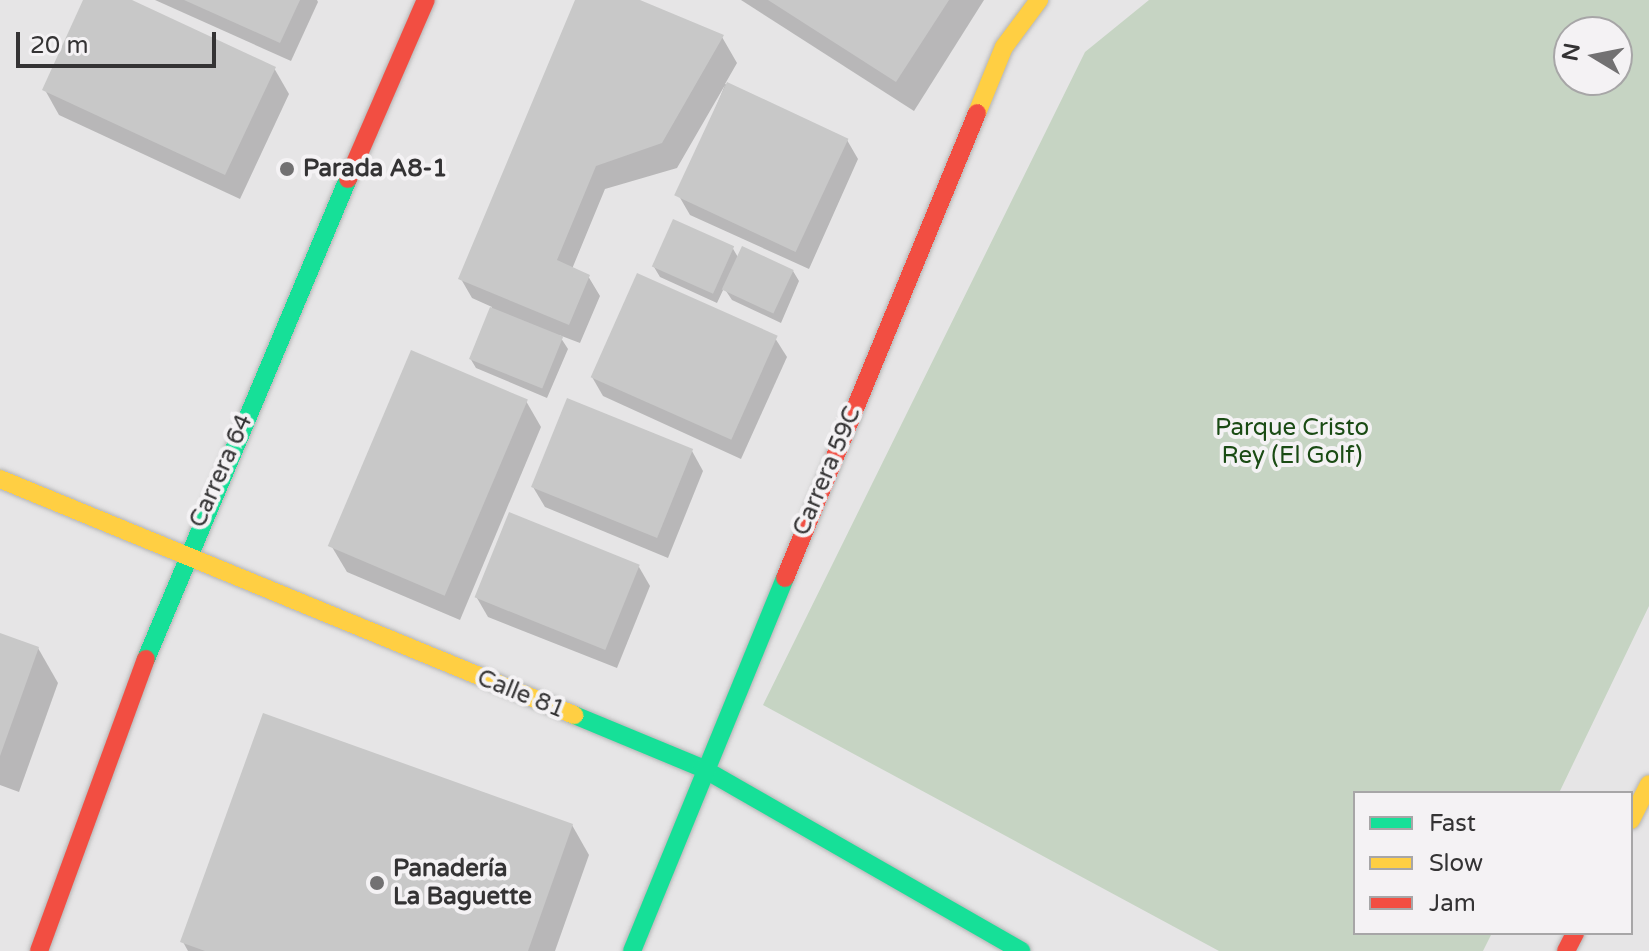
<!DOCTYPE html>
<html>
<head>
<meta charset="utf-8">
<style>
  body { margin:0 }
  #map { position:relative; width:1649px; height:951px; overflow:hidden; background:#e6e5e6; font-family:"Varela Round",sans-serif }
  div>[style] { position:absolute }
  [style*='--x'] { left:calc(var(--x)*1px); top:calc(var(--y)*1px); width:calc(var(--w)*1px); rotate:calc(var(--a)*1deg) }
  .green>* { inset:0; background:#c6d4c3 }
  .shadow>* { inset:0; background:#0003 }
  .building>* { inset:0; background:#c8c8c8; transform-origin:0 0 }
  .roads { filter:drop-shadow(0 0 2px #b4b4b4) drop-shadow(0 0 2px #b4b4b4) }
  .fast>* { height:18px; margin:-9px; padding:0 9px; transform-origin:9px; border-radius:9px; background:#16e098 }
  .slow>* { height:18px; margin:-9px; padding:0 9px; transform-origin:9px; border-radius:9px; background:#ffcf43 }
  .jam>* { height:18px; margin:-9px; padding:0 9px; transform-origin:9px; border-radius:9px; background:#f24e42 }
  .dots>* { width:22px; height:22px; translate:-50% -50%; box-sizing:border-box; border:4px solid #f4f2f4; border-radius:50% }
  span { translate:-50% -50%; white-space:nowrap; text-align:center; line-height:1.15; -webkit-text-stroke:8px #f4f2f4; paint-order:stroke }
  .poi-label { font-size:24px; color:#343334; font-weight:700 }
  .left { translate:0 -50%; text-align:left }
  .park-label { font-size:24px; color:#1a4b14 }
  .street-label { font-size:24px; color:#343334 }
  .legend { position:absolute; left:1353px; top:791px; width:280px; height:144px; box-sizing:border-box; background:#f4f2f4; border:2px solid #a7a6a7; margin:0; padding:10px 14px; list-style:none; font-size:24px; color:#343334 }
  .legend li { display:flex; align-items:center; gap:16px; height:40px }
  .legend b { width:40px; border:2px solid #a7a6a7 }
  .north { position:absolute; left:1553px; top:16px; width:80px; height:80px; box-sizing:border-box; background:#f4f2f4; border:2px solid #a7a6a7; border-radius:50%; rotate:280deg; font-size:22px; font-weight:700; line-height:32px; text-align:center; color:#343334 }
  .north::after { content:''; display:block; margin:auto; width:28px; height:36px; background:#727172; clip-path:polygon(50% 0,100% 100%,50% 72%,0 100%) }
  .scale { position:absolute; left:16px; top:32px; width:200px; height:36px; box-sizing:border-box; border:4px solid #343334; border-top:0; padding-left:10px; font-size:24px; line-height:28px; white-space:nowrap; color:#343334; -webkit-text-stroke:6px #f4f2f4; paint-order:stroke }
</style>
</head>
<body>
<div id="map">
  <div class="green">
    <div style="clip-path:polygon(evenodd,1149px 0,1649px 0,1649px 606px,1559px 793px,1355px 793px,1355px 933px,1492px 933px,1483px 951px,1219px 951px,763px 705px,1085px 52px,1149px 0,1569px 32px,1617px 32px,1617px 80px,1569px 80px,1569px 32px)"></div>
  </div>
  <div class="shadow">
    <div style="clip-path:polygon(85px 0,127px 0,274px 68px,289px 94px,240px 199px,59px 115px,45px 90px)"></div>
    <div style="clip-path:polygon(155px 0,317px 0,318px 2px,291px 61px)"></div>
    <div style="clip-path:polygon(578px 0,635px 0,722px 37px,737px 63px,725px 84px,847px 140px,858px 159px,809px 269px,690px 215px,679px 196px,725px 85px,677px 168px,605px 189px,572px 269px,588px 276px,600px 296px,580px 343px,559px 335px,568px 349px,547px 398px,476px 368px,470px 358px,492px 307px,472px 298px,461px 279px)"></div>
    <div style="clip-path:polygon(741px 0,984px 0,914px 111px)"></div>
    <div style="clip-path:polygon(732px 247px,739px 259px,793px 271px,799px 281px,781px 323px,732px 300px,724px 288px,717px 303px,660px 277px,654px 267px)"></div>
    <div style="clip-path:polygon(775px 338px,787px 357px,741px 459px,603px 396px,592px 377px)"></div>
    <div style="clip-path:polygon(526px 401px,541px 427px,460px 620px,347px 572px,332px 547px)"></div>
    <div style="clip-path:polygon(692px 451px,703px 471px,668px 558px,545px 507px,533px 487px)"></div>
    <div style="clip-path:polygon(639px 567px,650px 586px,617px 668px,488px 617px,477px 598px)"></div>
    <div style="clip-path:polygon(0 635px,38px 648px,58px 683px,19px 792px,0 785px)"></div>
    <div style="clip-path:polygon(572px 825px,589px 855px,555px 951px,188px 951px,183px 942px)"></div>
  </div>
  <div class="building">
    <div style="clip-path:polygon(83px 0,132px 0,276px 67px,225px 175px,42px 90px)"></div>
    <div style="clip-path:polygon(184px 0,300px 0,280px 43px)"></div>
    <div style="clip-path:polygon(575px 0,640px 0,724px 35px,662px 143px,596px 166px,557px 260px,590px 275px,569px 325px,458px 279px)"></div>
    <div style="clip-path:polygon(768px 0,949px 0,896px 82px)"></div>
    <div style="left:727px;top:82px;width:134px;height:125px;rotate:25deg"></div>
    <div style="left:673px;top:219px;width:67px;height:52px;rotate:24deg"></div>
    <div style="left:742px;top:246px;width:57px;height:48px;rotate:25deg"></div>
    <div style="left:637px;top:273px;width:154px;height:114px;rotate:24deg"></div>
    <div style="left:490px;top:307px;width:79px;height:56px;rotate:22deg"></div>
    <div style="left:411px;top:350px;width:127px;height:213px;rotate:23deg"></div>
    <div style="left:567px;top:398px;width:136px;height:96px;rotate:22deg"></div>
    <div style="left:509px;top:512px;width:141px;height:92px;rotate:22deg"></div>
    <div style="clip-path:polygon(0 633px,39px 647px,0 756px)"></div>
    <div style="clip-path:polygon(263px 713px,573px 824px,528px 951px,205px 951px,180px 942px)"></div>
  </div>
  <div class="roads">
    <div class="fast">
      <div style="--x:146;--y:659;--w:521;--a:-67.18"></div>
      <div style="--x:574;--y:715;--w:139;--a:22.5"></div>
      <div style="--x:702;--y:768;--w:368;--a:29.8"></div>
      <div style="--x:632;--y:951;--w:403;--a:-67.7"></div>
    </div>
    <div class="slow">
      <div style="--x:977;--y:113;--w:71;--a:-67.8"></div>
      <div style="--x:1004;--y:47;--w:59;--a:-53.3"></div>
      <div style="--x:0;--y:479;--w:621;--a:22.35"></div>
      <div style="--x:1631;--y:820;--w:40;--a:-63.4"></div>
    </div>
    <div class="jam">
      <div style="--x:348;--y:179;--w:195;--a:-66.5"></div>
      <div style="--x:785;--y:578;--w:503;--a:-67.56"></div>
      <div style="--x:39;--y:951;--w:311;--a:-69.9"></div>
      <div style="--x:1566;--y:951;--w:20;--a:-63"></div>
    </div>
  </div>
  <div class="dots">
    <div style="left:287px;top:169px;background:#727172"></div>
    <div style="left:377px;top:883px;background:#727172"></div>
  </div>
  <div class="poi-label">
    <span class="left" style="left:303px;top:169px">Parada A8-1</span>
    <span class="left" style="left:393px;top:883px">Panadería<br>La Baguette</span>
  </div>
  <div class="park-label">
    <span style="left:1292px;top:442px">Parque Cristo<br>Rey (El Golf)</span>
  </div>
  <div class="street-label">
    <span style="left:221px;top:471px;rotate:-66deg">Carrera 64</span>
    <span style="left:827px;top:471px;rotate:-67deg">Carrera 59C</span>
    <span style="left:521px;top:694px;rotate:22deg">Calle 81</span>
  </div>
  <ul class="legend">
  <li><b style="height:10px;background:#16e098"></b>Fast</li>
  <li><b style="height:10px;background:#ffcf43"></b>Slow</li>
  <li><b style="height:10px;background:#f24e42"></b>Jam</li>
  </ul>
  <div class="north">N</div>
  <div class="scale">20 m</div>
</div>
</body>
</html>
